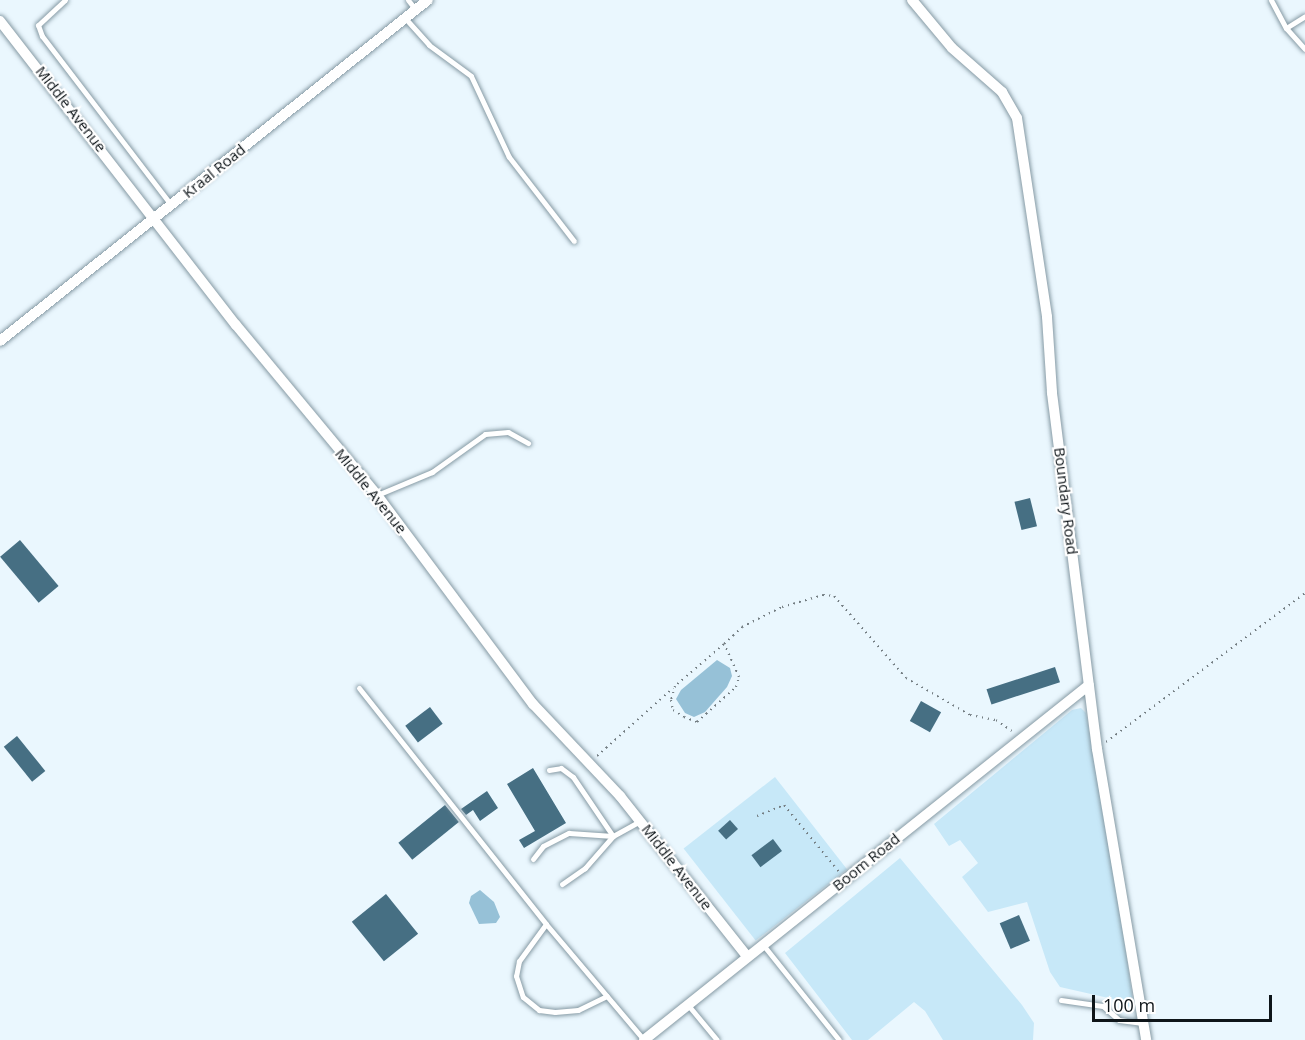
<!DOCTYPE html>
<html>
<head>
<meta charset="utf-8">
<style>
  body { margin:0 }
  #map { position:relative; width:1305px; height:1040px; overflow:hidden; background:#eaf7fe; font-family:"Open Sans",sans-serif }
  div>[style] { position:absolute }
  [style*='--x'] { left:calc(var(--x)*1px); top:calc(var(--y)*1px); width:calc(var(--w)*1px); rotate:calc(var(--a)*1deg) }
  .green>* { inset:0; background:#c7e8f8; transform-origin:0 0 }
  .water>* { inset:0; background:#96c1d7 }
  .building>* { inset:0; background:#466f83; transform-origin:0 0 }
  .path>* { height:2px; margin-top:-1px; transform-origin:0; background:repeating-linear-gradient(90deg,#737d82 0 1.5px,transparent 0 6px) }
  .roads { filter:drop-shadow(0 0 2px #869aa4) drop-shadow(0 0 2px #869aa4) }
  .service>* { height:5px; margin:-2.5px; padding:0 2.5px; transform-origin:2.5px; border-radius:2.5px; background:#fff }
  .minor>* { height:10px; margin:-5px; padding:0 5px; transform-origin:5px; border-radius:5px; background:#fff }
  span { translate:-50% -50%; white-space:nowrap; text-align:center; line-height:1.15; -webkit-text-stroke:4.5px #fff; paint-order:stroke }
  .street-label { font-size:15px; color:#0e1519 }
  .scale { position:absolute; left:1092px; top:995px; width:180px; height:27px; box-sizing:border-box; border:3px solid #0e1519; border-top:0; padding-left:8px; font-size:18px; line-height:21px; white-space:nowrap; color:#0e1519; -webkit-text-stroke:4px #fff; paint-order:stroke }
</style>
</head>
<body>
<div id="map">
  <div class="green">
    <div style="clip-path:polygon(1081px 708px,1086px 713px,1118px 896px,1134px 1009px,1113px 999px,1060px 987px,1050px 972px,1027px 902px,988px 912px,962px 877px,978px 863px,960px 840px,949px 846px,934px 824px,1072px 710px)"></div>
    <div style="left:775px;top:777px;width:117px;height:116px;rotate:52deg"></div>
    <div style="clip-path:polygon(900px 858px,1022px 1005px,1034px 1023px,1033px 1040px,943px 1040px,925px 1011px,914px 1002px,868px 1040px,852px 1040px,785px 953px)"></div>
  </div>
  <div class="water">
    <div style="clip-path:polygon(717px 660px,730px 668px,732px 676px,727px 687px,705px 712px,694px 717px,685px 713px,676px 699px,681px 690px)"></div>
    <div style="clip-path:polygon(480px 890px,494px 902px,500px 917px,496px 923px,479px 924px,469px 903px,471px 896px)"></div>
  </div>
  <div class="building">
    <div style="left:1030px;top:498px;width:29px;height:16px;rotate:76deg"></div>
    <div style="left:20px;top:540px;width:60px;height:26px;rotate:50deg"></div>
    <div style="left:1055px;top:667px;width:16px;height:72px;rotate:72deg"></div>
    <div style="left:921px;top:701px;width:23px;height:23px;rotate:29deg"></div>
    <div style="left:430px;top:707px;width:21px;height:31px;rotate:53deg"></div>
    <div style="left:17px;top:736px;width:45px;height:17px;rotate:51deg"></div>
    <div style="clip-path:polygon(533px 768px,566px 823px,524px 848px,519px 840px,535px 831px,507px 784px)"></div>
    <div style="clip-path:polygon(487px 791px,498px 808px,480px 821px,473px 810px,466px 815px,461px 809px)"></div>
    <div style="left:445px;top:805px;width:22px;height:60px;rotate:51deg"></div>
    <div style="left:730px;top:820px;width:12px;height:16px;rotate:48deg"></div>
    <div style="left:773px;top:839px;width:15px;height:27px;rotate:53deg"></div>
    <div style="left:386px;top:894px;width:51px;height:44px;rotate:51deg"></div>
    <div style="left:1019px;top:915px;width:28px;height:21px;rotate:67deg"></div>
  </div>
  <div class="path">
    <div style="--x:724;--y:644;--w:65;--a:139.4"></div>
    <div style="--x:675;--y:686;--w:15;--a:106"></div>
    <div style="--x:671;--y:700;--w:10;--a:79"></div>
    <div style="--x:673;--y:710;--w:13;--a:32"></div>
    <div style="--x:684;--y:717;--w:14;--a:21"></div>
    <div style="--x:697;--y:722;--w:52;--a:-41.9"></div>
    <div style="--x:736;--y:687;--w:10;--a:-73"></div>
    <div style="--x:739;--y:677;--w:36;--a:-114"></div>
    <div style="--x:724;--y:644;--w:25;--a:-43"></div>
    <div style="--x:742;--y:627;--w:45;--a:-26.6"></div>
    <div style="--x:782;--y:607;--w:43;--a:-16.3"></div>
    <div style="--x:823;--y:595;--w:11;--a:5"></div>
    <div style="--x:834;--y:596;--w:109;--a:48.7"></div>
    <div style="--x:906;--y:678;--w:74;--a:30"></div>
    <div style="--x:970;--y:715;--w:26;--a:11"></div>
    <div style="--x:996;--y:720;--w:19;--a:35"></div>
    <div style="--x:1106;--y:742;--w:249;--a:-36.8"></div>
    <div style="--x:597;--y:756;--w:102;--a:-41.8"></div>
    <div style="--x:757;--y:816;--w:29;--a:-22"></div>
    <div style="--x:784;--y:805;--w:87;--a:50.6"></div>
  </div>
  <div class="roads">
    <div class="service">
      <div style="--x:65;--y:0;--w:37;--a:137"></div>
      <div style="--x:38;--y:25;--w:12;--a:70"></div>
      <div style="--x:42;--y:36;--w:213;--a:52.6"></div>
      <div style="--x:408;--y:0;--w:13;--a:51"></div>
      <div style="--x:1271;--y:0;--w:32;--a:62"></div>
      <div style="--x:1286;--y:28;--w:28;--a:48"></div>
      <div style="--x:405;--y:18;--w:36;--a:48"></div>
      <div style="--x:429;--y:45;--w:52;--a:36.4"></div>
      <div style="--x:471;--y:76;--w:89;--a:64.9"></div>
      <div style="--x:509;--y:157;--w:106;--a:52.3"></div>
      <div style="--x:1286;--y:28;--w:22;--a:-32"></div>
      <div style="--x:377;--y:495;--w:60;--a:-22.7"></div>
      <div style="--x:432;--y:472;--w:65;--a:-35.6"></div>
      <div style="--x:485;--y:434;--w:23;--a:-5"></div>
      <div style="--x:508;--y:432;--w:23;--a:29"></div>
      <div style="--x:359;--y:688;--w:301;--a:51.6"></div>
      <div style="--x:546;--y:924;--w:152;--a:49.8"></div>
      <div style="--x:549;--y:770;--w:12;--a:-9"></div>
      <div style="--x:561;--y:768;--w:15;--a:37"></div>
      <div style="--x:573;--y:777;--w:71;--a:55.9"></div>
      <div style="--x:613;--y:836;--w:43;--a:131.2"></div>
      <div style="--x:585;--y:868;--w:28;--a:145"></div>
      <div style="--x:533;--y:859;--w:16;--a:-52"></div>
      <div style="--x:543;--y:846;--w:29;--a:-27"></div>
      <div style="--x:569;--y:833;--w:44;--a:3.9"></div>
      <div style="--x:613;--y:836;--w:31;--a:-29"></div>
      <div style="--x:546;--y:924;--w:46;--a:126.1"></div>
      <div style="--x:519;--y:961;--w:15;--a:101"></div>
      <div style="--x:516;--y:976;--w:22;--a:72"></div>
      <div style="--x:523;--y:997;--w:21;--a:39"></div>
      <div style="--x:539;--y:1010;--w:16;--a:7"></div>
      <div style="--x:555;--y:1012;--w:23;--a:-5"></div>
      <div style="--x:578;--y:1010;--w:32;--a:-26"></div>
      <div style="--x:764;--y:946;--w:120;--a:51.4"></div>
      <div style="--x:1061;--y:1000;--w:42;--a:8.1"></div>
      <div style="--x:1103;--y:1006;--w:21;--a:41"></div>
      <div style="--x:1119;--y:1020;--w:24;--a:7"></div>
      <div style="--x:688;--y:1005;--w:45;--a:50.4"></div>
    </div>
    <div class="minor">
      <div style="--x:912;--y:0;--w:62;--a:50.2"></div>
      <div style="--x:952;--y:48;--w:67;--a:41.3"></div>
      <div style="--x:1002;--y:92;--w:30;--a:60"></div>
      <div style="--x:1017;--y:118;--w:201;--a:81.4"></div>
      <div style="--x:1047;--y:317;--w:76;--a:86.2"></div>
      <div style="--x:1052;--y:393;--w:359;--a:82.8"></div>
      <div style="--x:1097;--y:749;--w:295;--a:80.4"></div>
      <div style="--x:0;--y:21;--w:385;--a:52.2"></div>
      <div style="--x:236;--y:325;--w:221;--a:50.3"></div>
      <div style="--x:377;--y:495;--w:261;--a:53.3"></div>
      <div style="--x:533;--y:704;--w:127;--a:46.6"></div>
      <div style="--x:620;--y:796;--w:204;--a:51.6"></div>
      <div style="--x:0;--y:341;--w:547;--a:-38.55"></div>
      <div style="--x:644;--y:1040;--w:569;--a:-38.58"></div>
    </div>
  </div>
  <div class="street-label">
    <span style="left:71px;top:109px;rotate:52deg">Middle Avenue</span>
    <span style="left:214px;top:171px;rotate:-39deg">Kraal Road</span>
    <span style="left:371px;top:491px;rotate:51deg">Middle Avenue</span>
    <span style="left:1066px;top:501px;rotate:83deg">Boundary Road</span>
    <span style="left:866px;top:862px;rotate:-39deg">Boom Road</span>
    <span style="left:677px;top:867px;rotate:52deg">Middle Avenue</span>
  </div>
  <div class="scale">100 m</div>
</div>
</body>
</html>
